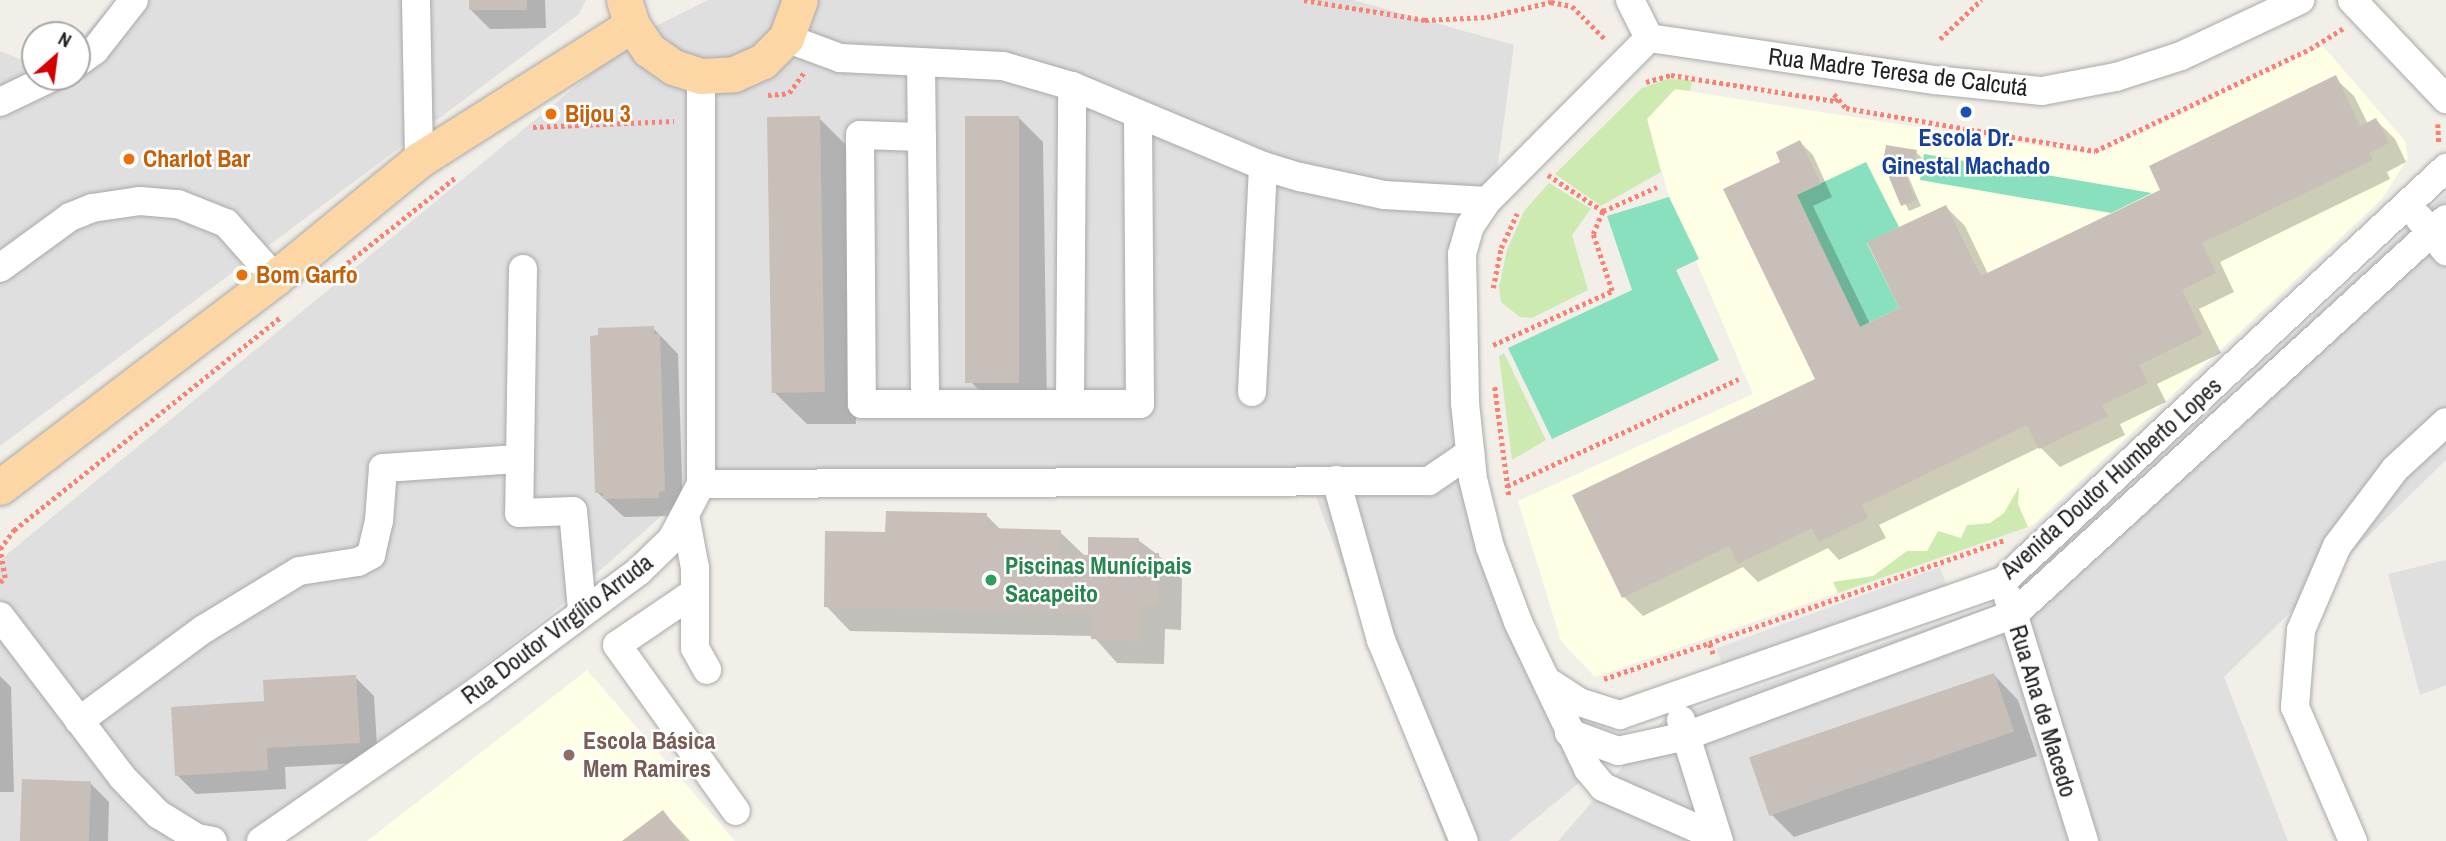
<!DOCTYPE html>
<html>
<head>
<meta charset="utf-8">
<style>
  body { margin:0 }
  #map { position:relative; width:2446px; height:841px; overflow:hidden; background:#f2efe9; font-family:"Archivo Narrow",sans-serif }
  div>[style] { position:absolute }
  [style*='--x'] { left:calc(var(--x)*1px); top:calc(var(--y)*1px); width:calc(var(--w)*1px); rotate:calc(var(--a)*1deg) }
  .residential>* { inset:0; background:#e0dfdf }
  .education>* { inset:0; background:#ffffe5 }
  .grass>* { inset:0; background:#cdebb0 }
  .pitch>* { inset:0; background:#88e0be }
  .parking>* { inset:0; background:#e2e2e2; transform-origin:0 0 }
  .shadow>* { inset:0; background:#0003 }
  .building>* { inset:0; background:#c7bfb8; transform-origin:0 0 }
  .path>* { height:4.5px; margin-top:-2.25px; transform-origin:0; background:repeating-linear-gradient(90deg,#fa8072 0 3.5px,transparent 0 7px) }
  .roads { filter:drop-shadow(0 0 2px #a9a9a9) drop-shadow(0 0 2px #a9a9a9) }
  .minor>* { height:28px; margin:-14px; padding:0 14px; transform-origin:14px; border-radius:14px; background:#fff }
  .major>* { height:35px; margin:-17.5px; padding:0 17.5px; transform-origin:17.5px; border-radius:17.5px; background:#fcd6a4 }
  .dots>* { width:19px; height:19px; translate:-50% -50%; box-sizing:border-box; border:4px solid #fff; border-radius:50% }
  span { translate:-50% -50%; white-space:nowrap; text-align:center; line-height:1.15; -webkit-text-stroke:5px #fff; paint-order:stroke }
  .street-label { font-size:24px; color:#222 }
  .food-label { font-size:24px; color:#c56008; font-weight:700 }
  .left { translate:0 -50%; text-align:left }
  .transit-label { font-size:24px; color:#164399; font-weight:700 }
  .leisure-label { font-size:24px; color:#27864d; font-weight:700 }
  .education-label { font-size:24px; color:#785e54; font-weight:700 }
  .north { position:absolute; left:21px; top:21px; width:70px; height:70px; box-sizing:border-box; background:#fff; border:2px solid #a7a7a7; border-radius:50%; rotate:28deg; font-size:19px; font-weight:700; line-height:28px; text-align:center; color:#222 }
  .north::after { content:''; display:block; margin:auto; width:24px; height:32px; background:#d40000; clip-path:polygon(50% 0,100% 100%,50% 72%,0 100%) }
</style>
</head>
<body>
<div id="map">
  <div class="residential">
    <div style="clip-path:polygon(116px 0,586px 0,579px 14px,0 446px,0 51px,35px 65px,35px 77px,77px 77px,77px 43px)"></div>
    <div style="clip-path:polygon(708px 0,1353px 0,1514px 45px,1495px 187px,1464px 278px,1464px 501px,1580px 782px,1509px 841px,1445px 841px,1316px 497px,711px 472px,552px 613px,349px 769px,277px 841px,0 841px,0 560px,638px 35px)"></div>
    <div style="clip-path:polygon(2446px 193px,2446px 460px,2224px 677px,2288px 841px,1558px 841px,1664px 719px,2010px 599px)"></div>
    <div style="clip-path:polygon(2446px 560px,2446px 685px,2420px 695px,2388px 574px)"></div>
  </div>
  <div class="education">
    <div style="clip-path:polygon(2323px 46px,2405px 141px,2408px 158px,2382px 199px,2033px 525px,1595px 677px,1561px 641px,1518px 501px,1753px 394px,1669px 197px,1647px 119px,1675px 89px,2096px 155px)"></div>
    <div style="clip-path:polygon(587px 670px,735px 841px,367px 841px)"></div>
  </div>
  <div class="grass">
    <div style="clip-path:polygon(1667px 79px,1692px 80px,1690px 91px,1675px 89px,1647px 119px,1661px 172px,1601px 206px,1555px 174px,1642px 88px)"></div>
    <div style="clip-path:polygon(1549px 183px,1591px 209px,1572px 235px,1588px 290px,1532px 318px,1520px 317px,1501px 302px,1499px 287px,1507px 250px,1524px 211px)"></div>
    <div style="clip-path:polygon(1504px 353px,1546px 440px,1512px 460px,1499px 356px)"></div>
    <div style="clip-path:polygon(2019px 487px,2018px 504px,2028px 527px,1838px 593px,1833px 582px,1873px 576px,1907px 551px,1927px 551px,1938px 531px,1961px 538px,1967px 525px,1990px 523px,2004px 513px)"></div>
  </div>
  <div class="pitch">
    <div style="clip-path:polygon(1924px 154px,2152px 193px,2111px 213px,1920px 180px)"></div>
    <div style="clip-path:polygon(1866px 162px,1899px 227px,1867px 243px,1899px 308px,1860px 327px,1796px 195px)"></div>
    <div style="clip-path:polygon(1669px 197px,1699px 259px,1676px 270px,1719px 360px,1552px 439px,1508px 348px,1632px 290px,1607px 216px)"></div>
  </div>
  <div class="parking">
    <div style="left:1940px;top:567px;width:20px;height:238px;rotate:70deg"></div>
  </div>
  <div class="shadow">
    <div style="clip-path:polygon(471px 0,545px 0,546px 28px,490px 29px,471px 10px)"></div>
    <div style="clip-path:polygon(2335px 78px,2354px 96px,2368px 124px,2376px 120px,2395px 139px,2406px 162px,2387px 172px,2390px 179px,2220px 262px,2234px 292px,2199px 309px,2221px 353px,2157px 384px,2166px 402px,2120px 424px,2125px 435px,2060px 467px,2040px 447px,1879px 525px,1886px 538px,1839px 560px,1828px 548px,1758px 582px,1743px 567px,1643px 616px,1624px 597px,1817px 379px,1780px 164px,1800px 142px,1813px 155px,1832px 197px,1813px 206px,1870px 324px,1901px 308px,1946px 207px,1965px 226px,1988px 274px,2163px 190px)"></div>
    <div style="clip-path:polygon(1018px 117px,1043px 142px,1047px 406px,996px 407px,971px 382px)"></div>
    <div style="clip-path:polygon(819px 118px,852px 151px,856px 424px,807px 424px,774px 392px)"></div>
    <div style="clip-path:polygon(1916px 152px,1922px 158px,1919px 173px,1905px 169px,1921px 206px,1909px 211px,1885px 163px)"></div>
    <div style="clip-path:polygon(653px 328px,678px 354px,683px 510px,677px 516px,624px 517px,597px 492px)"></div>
    <div style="clip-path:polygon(986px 515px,1001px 530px,1060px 532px,1085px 556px,1138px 540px,1158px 555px,1182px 579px,1181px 630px,1165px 629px,1164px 664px,1117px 663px,1093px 636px,850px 631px,826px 606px,887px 534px)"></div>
    <div style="clip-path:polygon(1994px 675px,2018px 700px,2037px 756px,1794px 837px,1770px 813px)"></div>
    <div style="clip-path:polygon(0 676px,11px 687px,14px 792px,0 792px)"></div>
    <div style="clip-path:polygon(355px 677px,374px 696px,378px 762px,285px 767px,286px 789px,196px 794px,177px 775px,266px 703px)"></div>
    <div style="clip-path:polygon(90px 783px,109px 802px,108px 841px,22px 841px)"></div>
    <div style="clip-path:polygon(663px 812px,690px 841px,625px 841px)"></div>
  </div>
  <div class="building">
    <div style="left:469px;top:0;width:58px;height:10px"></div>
    <div style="clip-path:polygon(2336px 75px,2360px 126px,2376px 118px,2389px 143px,2369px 153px,2373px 160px,2202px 243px,2216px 273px,2182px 290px,2203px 334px,2139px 365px,2148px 383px,2102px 405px,2108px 416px,2039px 449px,2027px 425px,1862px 505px,1868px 518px,1819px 542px,1812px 528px,1738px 564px,1729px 546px,1622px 598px,1572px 495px,1815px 379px,1723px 189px,1780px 162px,1776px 152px,1800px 140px,1821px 184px,1797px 195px,1860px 327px,1899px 308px,1867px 242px,1946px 205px,1981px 276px,2160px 190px,2149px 166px)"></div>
    <div style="left:820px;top:116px;width:276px;height:53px;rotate:89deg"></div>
    <div style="left:965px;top:116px;width:54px;height:267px"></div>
    <div style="clip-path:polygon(1886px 145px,1917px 150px,1913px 167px,1901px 165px,1916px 200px,1901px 206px,1883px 163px)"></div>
    <div style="clip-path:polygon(654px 326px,654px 334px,660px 334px,665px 491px,659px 492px,659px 498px,603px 499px,603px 493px,595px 493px,590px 336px,598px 335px,598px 328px)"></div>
    <div style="clip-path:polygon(886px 511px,987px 513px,987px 528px,1061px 530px,1060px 554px,1088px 555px,1088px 537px,1139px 538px,1139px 553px,1159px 553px,1158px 606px,1141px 606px,1140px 641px,1091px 639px,1091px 613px,824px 607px,825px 531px,885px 532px)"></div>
    <div style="left:1994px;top:673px;width:62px;height:259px;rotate:71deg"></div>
    <div style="clip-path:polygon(356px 675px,360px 743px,267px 748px,268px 770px,175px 776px,171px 707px,264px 701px,263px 680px)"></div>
    <div style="left:22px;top:779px;width:69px;height:62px;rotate:2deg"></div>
    <div style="clip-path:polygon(663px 810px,686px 841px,622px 841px)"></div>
  </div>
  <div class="path">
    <div style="--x:1304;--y:0;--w:123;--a:9.4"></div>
    <div style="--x:1425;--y:20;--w:62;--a:-2.8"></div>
    <div style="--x:1487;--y:17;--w:66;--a:-13.2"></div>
    <div style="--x:1551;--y:2;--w:21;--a:11"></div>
    <div style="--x:1572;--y:6;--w:49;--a:45"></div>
    <div style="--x:1940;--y:39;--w:57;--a:-43.6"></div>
    <div style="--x:1646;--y:82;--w:26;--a:-16"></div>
    <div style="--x:1671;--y:75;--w:166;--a:9"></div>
    <div style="--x:1835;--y:101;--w:6;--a:-45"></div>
    <div style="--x:1834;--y:94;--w:18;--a:49"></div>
    <div style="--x:1846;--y:108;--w:253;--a:9.8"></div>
    <div style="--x:2095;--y:151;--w:238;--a:-25.4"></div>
    <div style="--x:2310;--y:49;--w:39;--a:-32"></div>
    <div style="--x:768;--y:95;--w:21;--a:-5"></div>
    <div style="--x:789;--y:93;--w:26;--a:-54"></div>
    <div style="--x:2438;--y:124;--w:19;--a:87"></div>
    <div style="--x:533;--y:127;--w:141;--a:-2.4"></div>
    <div style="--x:1548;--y:175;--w:66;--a:33.2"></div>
    <div style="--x:1603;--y:211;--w:59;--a:-24"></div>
    <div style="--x:331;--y:276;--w:159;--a:-38.4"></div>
    <div style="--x:1493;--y:288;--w:41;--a:-78.7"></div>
    <div style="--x:1501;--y:248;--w:38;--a:-65"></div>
    <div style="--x:1493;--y:345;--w:131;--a:-24.4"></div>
    <div style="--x:1612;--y:291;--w:60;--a:-108.4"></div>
    <div style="--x:1593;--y:234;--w:25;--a:-67"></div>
    <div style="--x:1495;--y:387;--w:111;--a:82.7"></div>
    <div style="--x:1507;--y:486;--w:255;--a:-24.8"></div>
    <div style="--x:0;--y:582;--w:6;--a:-39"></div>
    <div style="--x:5;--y:578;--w:29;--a:-100"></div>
    <div style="--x:0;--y:549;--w:24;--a:-54"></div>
    <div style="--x:14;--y:530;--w:342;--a:-38.6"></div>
    <div style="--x:1713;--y:654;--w:12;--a:-110"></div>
    <div style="--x:1709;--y:643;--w:312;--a:-19.2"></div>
    <div style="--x:1604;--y:679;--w:111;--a:-18.9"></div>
  </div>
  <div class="roads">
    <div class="minor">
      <div style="--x:416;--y:0;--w:160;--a:88.9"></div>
      <div style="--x:1630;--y:0;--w:42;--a:63.4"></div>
      <div style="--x:1649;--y:38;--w:289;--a:8.4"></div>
      <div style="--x:1935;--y:80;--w:108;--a:5.9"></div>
      <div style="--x:2042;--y:91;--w:75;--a:-10.7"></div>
      <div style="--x:2116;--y:77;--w:68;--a:-17.9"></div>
      <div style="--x:2181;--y:56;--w:132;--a:-25.2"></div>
      <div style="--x:2352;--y:0;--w:137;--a:46.5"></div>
      <div style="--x:786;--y:38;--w:58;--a:20.3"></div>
      <div style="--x:840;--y:58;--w:163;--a:2.8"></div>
      <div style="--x:1003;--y:66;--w:72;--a:16.2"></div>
      <div style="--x:1072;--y:86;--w:207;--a:22.7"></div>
      <div style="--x:1263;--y:166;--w:39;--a:17"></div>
      <div style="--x:1300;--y:177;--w:86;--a:12.1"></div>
      <div style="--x:1384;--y:195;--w:103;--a:3.3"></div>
      <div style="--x:1649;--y:38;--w:230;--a:134.8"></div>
      <div style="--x:1487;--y:201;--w:30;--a:124"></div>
      <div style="--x:1470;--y:226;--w:29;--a:106"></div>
      <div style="--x:1462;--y:254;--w:149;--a:88.8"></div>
      <div style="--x:1465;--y:403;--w:76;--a:84"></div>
      <div style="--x:1473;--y:479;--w:70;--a:76"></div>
      <div style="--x:1490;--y:547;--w:80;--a:69.5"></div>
      <div style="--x:1518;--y:622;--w:163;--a:64.5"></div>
      <div style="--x:1588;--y:769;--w:23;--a:50"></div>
      <div style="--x:1603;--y:787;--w:124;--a:23.7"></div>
      <div style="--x:921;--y:62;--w:342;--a:89.3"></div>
      <div style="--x:925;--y:404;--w:215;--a:0"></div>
      <div style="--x:1140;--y:404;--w:290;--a:-90.4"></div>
      <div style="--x:77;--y:63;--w:22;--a:-36"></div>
      <div style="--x:95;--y:50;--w:63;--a:-52"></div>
      <div style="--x:0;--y:102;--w:58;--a:-25.7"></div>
      <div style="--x:922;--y:137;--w:62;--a:-178.2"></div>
      <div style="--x:860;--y:135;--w:269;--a:89.6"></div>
      <div style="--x:862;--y:404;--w:63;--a:0"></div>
      <div style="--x:2419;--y:218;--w:43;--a:50.7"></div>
      <div style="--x:0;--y:268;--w:87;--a:-36.1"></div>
      <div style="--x:70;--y:217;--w:24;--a:-22"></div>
      <div style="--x:92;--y:208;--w:49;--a:-8.3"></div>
      <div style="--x:140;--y:201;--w:38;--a:5"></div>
      <div style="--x:178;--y:204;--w:52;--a:21.6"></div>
      <div style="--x:226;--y:223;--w:74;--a:48.3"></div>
      <div style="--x:523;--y:269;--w:244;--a:90.9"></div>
      <div style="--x:519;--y:513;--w:54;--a:-2.1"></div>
      <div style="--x:573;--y:511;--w:98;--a:84.8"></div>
      <div style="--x:1252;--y:392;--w:226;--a:-87.2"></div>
      <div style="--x:1070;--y:403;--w:317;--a:-89.6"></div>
      <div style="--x:1336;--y:480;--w:166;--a:74.3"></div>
      <div style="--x:1381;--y:640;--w:217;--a:67.6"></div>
      <div style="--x:701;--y:484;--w:728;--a:-0.24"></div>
      <div style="--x:1429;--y:481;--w:50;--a:-34.3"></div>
      <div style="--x:685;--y:515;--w:54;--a:79.3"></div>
      <div style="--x:695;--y:568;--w:80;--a:90"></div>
      <div style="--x:695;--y:648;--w:25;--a:61"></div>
      <div style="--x:695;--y:592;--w:94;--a:145.8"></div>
      <div style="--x:617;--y:645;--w:204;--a:54.4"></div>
      <div style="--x:2008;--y:597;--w:256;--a:72.7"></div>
      <div style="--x:0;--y:616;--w:202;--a:52.8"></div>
      <div style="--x:122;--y:777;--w:52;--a:45.8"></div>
      <div style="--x:158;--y:814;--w:46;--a:31.6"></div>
      <div style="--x:197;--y:838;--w:16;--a:11"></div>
      <div style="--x:1547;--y:681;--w:38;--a:33"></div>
      <div style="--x:1579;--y:702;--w:43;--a:17.6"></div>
      <div style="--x:1620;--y:715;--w:406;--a:-19.3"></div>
      <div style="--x:2003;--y:581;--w:606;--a:-42.99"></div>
      <div style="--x:1681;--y:720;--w:127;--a:72.6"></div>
      <div style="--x:79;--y:721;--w:155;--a:-36.4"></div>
      <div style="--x:204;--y:629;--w:111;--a:-31.4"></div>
      <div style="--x:299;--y:571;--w:60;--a:-8.7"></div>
      <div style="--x:358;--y:562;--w:15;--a:-28"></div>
      <div style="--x:371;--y:555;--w:35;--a:-77"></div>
      <div style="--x:379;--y:521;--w:53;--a:-85.7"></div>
      <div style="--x:383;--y:468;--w:136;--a:-3.8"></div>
      <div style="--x:1569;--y:733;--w:52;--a:20.2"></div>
      <div style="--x:1618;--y:751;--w:70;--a:-12.4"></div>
      <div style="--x:1686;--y:736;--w:350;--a:-20.4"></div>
      <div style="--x:2014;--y:614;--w:585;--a:-42.44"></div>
      <div style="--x:261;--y:841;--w:265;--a:-34.7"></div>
      <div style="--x:479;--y:690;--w:199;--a:-36.6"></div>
      <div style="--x:639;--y:571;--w:46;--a:-44.1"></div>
      <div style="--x:672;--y:539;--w:62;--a:-62.2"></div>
      <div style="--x:701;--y:484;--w:408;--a:-90"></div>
      <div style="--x:2353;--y:841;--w:146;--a:-113.4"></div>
      <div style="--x:2295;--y:707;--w:77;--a:-85.5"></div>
      <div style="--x:2301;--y:630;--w:91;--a:-66.8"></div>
      <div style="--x:2337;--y:546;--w:96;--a:-53"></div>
      <div style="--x:2395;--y:469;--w:69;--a:-42.7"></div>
    </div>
    <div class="major">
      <div style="--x:624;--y:0;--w:26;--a:72"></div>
      <div style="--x:632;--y:25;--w:30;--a:56"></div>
      <div style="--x:649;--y:50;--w:29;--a:35"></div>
      <div style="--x:673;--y:67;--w:29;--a:18"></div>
      <div style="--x:701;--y:76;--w:33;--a:-3"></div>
      <div style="--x:734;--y:74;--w:32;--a:-24"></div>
      <div style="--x:763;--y:61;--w:33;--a:-45"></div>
      <div style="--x:786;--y:38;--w:40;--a:-69.8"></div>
      <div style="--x:0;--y:487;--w:345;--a:-37.2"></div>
      <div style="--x:275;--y:278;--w:186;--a:-39.3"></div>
      <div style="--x:419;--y:160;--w:252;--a:-32.4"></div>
    </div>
  </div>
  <div class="dots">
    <div style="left:1966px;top:112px;background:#1a4fb4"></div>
    <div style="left:551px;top:114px;background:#e8710a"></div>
    <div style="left:129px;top:159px;background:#e8710a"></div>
    <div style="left:242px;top:275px;background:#e8710a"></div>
    <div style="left:991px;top:580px;background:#2e9e5b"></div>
    <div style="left:569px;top:755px;background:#8d6e63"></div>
  </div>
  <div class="street-label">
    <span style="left:1898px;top:72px;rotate:7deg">Rua Madre Teresa de Calcutá</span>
    <span style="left:2111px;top:478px;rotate:-42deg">Avenida Doutor Humberto Lopes</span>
    <span style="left:557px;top:629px;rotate:-37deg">Rua Doutor Virgílio Arruda</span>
    <span style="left:2043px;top:711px;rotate:73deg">Rua Ana de Macedo</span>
  </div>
  <div class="food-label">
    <span class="left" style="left:565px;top:114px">Bijou 3</span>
    <span class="left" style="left:143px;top:159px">Charlot Bar</span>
    <span class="left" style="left:256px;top:275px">Bom Garfo</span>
  </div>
  <div class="transit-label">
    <span style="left:1966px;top:152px">Escola Dr.<br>Ginestal Machado</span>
  </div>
  <div class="leisure-label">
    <span class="left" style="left:1005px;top:580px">Piscinas Munícipais<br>Sacapeito</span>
  </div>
  <div class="education-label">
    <span class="left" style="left:583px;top:755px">Escola Básica<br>Mem Ramires</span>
  </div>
  <div class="north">N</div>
</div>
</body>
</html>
